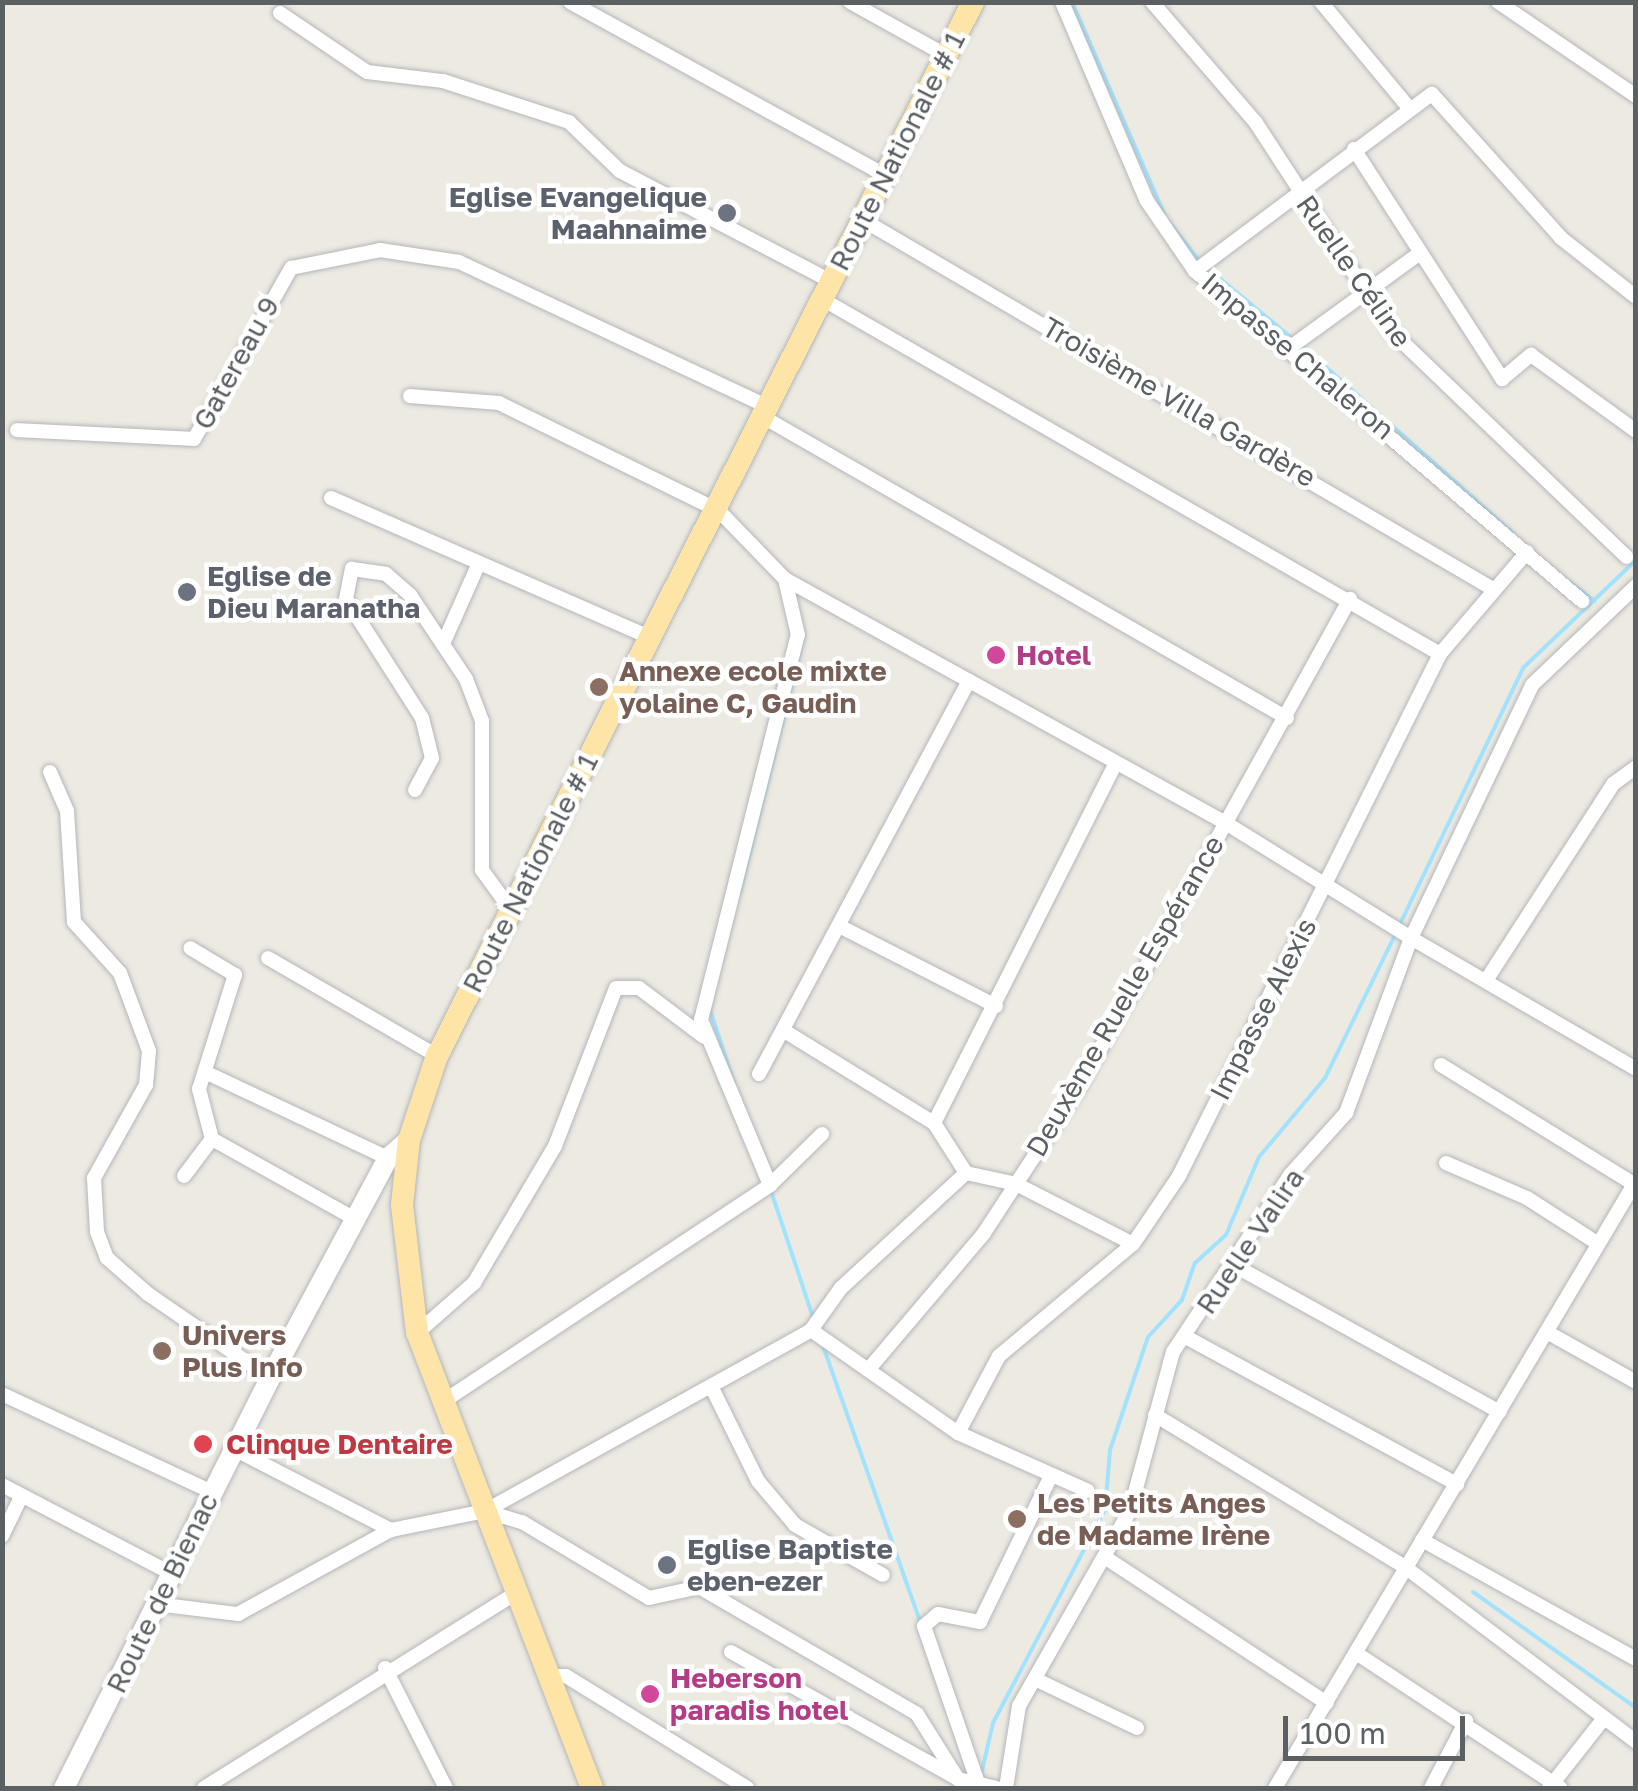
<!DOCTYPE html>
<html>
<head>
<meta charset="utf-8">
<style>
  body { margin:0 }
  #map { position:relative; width:1638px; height:1791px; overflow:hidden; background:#edeae2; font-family:"Golos Text",sans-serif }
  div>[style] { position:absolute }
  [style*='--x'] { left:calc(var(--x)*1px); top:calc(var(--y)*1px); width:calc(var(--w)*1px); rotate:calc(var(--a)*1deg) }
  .stream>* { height:4px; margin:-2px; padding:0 2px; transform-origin:2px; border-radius:2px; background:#a2e2fe }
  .roads { filter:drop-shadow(0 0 2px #b3b6ba) drop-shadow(0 0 2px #b3b6ba) }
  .minor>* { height:14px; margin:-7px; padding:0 7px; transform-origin:7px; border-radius:7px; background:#fff }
  .secondary>* { height:20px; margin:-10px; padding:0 10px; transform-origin:10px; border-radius:10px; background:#fff }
  .primary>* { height:22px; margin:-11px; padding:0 11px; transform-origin:11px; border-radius:11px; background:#fee4a7 }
  .dots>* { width:28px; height:28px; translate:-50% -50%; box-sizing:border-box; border:5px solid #fff; border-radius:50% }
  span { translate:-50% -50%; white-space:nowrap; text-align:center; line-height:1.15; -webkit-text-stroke:9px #fff; paint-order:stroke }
  .street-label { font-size:28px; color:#5b6063 }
  .worship-label { font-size:28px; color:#5b616d; font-weight:700 }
  .right { translate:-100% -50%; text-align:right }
  .left { translate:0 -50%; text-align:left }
  .hotel-label { font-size:28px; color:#b23c85; font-weight:700 }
  .education-label { font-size:28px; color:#785e54; font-weight:700 }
  .health-label { font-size:28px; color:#be3a42; font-weight:700 }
  .frame { position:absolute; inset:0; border:5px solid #5b6063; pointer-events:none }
  .scale { position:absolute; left:1283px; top:1716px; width:182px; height:45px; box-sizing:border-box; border:5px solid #5b6063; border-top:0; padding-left:12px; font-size:30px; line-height:35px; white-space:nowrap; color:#5b6063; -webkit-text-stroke:8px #fff; paint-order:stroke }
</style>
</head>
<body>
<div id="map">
  <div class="stream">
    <div style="--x:1072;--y:2;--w:231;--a:66.5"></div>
    <div style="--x:1169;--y:222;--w:51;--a:52.2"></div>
    <div style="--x:1207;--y:268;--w:110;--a:39.5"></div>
    <div style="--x:1300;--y:344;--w:285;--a:41.6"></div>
    <div style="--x:1570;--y:582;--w:31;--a:38"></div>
    <div style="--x:740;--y:892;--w:265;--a:-76"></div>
    <div style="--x:1400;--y:924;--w:284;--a:-64.3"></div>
    <div style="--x:1523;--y:668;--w:156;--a:-43.7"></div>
    <div style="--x:709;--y:1007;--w:80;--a:71.8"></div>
    <div style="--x:771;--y:1191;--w:136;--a:71.6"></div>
    <div style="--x:822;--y:1343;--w:296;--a:70.6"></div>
    <div style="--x:1473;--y:1592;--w:200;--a:35.4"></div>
    <div style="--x:981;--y:1775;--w:53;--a:-77"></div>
    <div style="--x:993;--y:1723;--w:241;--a:-62.3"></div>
    <div style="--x:1105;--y:1510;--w:60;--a:-85.2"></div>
    <div style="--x:1110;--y:1450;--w:119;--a:-71.4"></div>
    <div style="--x:1148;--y:1337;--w:50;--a:-47.4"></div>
    <div style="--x:1182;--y:1300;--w:39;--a:-71"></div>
    <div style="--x:1195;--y:1263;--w:42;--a:-42.1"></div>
    <div style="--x:1226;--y:1235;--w:85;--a:-67.1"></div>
    <div style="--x:1259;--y:1157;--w:103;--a:-50.1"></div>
    <div style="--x:1325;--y:1078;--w:161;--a:-63.9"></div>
  </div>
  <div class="roads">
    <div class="minor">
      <div style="--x:570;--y:2;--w:361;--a:28.8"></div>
      <div style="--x:850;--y:2;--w:111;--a:29.1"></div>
      <div style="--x:1062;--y:2;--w:216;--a:66.9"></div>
      <div style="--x:1147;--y:201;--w:85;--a:55.6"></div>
      <div style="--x:1195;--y:271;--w:509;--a:40.45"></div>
      <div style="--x:1152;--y:2;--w:160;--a:49.3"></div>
      <div style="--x:1256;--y:123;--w:249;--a:56.9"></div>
      <div style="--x:1392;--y:332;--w:325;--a:43.8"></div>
      <div style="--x:1321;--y:2;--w:138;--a:50.3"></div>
      <div style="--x:1498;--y:2;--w:167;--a:34.3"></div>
      <div style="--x:280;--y:13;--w:105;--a:34.1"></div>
      <div style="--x:367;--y:72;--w:77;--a:6.8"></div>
      <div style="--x:443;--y:81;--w:133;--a:18"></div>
      <div style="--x:569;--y:122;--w:71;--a:43.9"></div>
      <div style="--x:620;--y:171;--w:237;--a:27.6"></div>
      <div style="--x:1354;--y:149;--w:274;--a:57.2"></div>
      <div style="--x:1502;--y:379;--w:38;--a:-40"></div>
      <div style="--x:1531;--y:355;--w:130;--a:35.9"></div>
      <div style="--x:863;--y:220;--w:730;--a:30.36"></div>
      <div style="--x:1195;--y:271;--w:296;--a:-36.8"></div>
      <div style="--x:1432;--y:94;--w:193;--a:48.1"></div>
      <div style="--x:1561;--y:238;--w:95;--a:38.2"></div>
      <div style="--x:822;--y:299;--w:713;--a:29.87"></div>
      <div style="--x:1292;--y:346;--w:158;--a:-36"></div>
      <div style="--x:410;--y:396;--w:89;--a:4.5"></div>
      <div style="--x:499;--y:403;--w:245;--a:26.1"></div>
      <div style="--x:719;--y:511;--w:95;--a:45.9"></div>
      <div style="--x:785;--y:579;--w:502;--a:28.97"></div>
      <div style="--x:1224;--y:822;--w:220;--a:31.8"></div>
      <div style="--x:1411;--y:938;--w:280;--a:-64.4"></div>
      <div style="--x:1532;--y:685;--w:144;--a:-43.6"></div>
      <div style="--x:765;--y:418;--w:602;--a:29.89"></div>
      <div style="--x:17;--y:430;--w:177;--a:2.9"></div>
      <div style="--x:194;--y:439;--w:197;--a:-60.4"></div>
      <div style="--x:291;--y:268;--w:91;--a:-11.4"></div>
      <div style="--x:380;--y:250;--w:80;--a:8.6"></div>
      <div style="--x:459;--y:262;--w:344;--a:25.1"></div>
      <div style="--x:331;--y:498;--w:349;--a:23.6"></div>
      <div style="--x:443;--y:644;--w:89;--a:-66"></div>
      <div style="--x:50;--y:772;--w:43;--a:66.4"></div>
      <div style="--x:67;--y:811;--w:111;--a:86.4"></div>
      <div style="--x:74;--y:922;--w:69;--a:48"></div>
      <div style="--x:120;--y:973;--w:83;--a:69.6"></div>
      <div style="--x:149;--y:1051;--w:34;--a:95"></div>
      <div style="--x:146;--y:1085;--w:107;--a:119.2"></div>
      <div style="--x:94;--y:1178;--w:54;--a:86.8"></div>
      <div style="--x:97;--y:1232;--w:28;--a:69"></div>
      <div style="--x:107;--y:1258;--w:55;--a:41.3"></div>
      <div style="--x:148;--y:1294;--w:148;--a:34.5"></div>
      <div style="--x:415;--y:790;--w:36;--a:-62"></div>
      <div style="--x:432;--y:758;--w:41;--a:-104"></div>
      <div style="--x:422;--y:718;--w:141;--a:-122.6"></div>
      <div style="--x:346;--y:599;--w:31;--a:-79"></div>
      <div style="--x:352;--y:569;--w:34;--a:8"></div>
      <div style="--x:386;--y:574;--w:32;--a:41"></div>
      <div style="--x:410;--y:595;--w:101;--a:56.3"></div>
      <div style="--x:466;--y:679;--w:45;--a:69.1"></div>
      <div style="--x:482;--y:721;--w:149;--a:90"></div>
      <div style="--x:482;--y:870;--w:49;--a:54.1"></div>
      <div style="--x:841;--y:927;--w:174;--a:27"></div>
      <div style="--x:268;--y:958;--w:195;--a:30.1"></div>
      <div style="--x:1487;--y:979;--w:232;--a:-57.1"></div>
      <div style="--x:1613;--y:784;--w:29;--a:-36"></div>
      <div style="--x:786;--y:1032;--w:174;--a:31.6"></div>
      <div style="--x:934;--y:1123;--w:59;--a:57.4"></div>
      <div style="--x:1441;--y:1065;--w:227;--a:31.7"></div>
      <div style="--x:207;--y:1073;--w:200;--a:25.2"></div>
      <div style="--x:759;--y:1074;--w:446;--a:-61.9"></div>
      <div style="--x:934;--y:1123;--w:402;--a:-63.2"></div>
      <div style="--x:212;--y:1139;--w:164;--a:29.2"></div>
      <div style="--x:1446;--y:1163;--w:88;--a:23.4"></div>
      <div style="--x:1527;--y:1198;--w:83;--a:32.7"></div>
      <div style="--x:184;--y:1176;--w:46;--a:-52.9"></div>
      <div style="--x:212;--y:1139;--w:52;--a:-104.6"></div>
      <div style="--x:199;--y:1089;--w:120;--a:-72.5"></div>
      <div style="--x:235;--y:975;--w:52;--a:-149"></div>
      <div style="--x:770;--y:1185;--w:179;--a:-112.7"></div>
      <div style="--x:701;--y:1020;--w:397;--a:-75.9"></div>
      <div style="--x:798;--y:635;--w:57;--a:-103.1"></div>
      <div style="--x:1237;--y:1267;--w:300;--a:28.9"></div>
      <div style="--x:811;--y:1330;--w:179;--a:35"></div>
      <div style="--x:958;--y:1433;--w:142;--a:24"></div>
      <div style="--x:1547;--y:1332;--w:102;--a:29.3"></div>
      <div style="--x:417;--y:1333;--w:76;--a:-41.3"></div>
      <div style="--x:474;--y:1283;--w:159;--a:-59.4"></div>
      <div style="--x:555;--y:1146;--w:169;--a:-68.9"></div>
      <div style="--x:616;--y:988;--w:23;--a:0"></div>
      <div style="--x:639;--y:988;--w:81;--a:37"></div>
      <div style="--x:1184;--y:1336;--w:311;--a:28.5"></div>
      <div style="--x:868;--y:1370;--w:180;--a:-49.7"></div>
      <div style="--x:984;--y:1233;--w:170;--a:-56.8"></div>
      <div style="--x:1077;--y:1091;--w:563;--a:-60.98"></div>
      <div style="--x:712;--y:1388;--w:104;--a:63.7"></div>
      <div style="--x:758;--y:1481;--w:57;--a:49.9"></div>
      <div style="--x:795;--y:1525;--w:101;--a:29.6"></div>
      <div style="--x:2;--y:1394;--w:232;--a:25"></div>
      <div style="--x:441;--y:1403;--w:395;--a:-33.5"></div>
      <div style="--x:770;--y:1185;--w:73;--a:-44.4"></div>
      <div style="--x:1155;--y:1415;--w:293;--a:31.3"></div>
      <div style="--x:1405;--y:1567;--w:290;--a:37.1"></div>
      <div style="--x:958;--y:1433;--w:87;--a:-62"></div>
      <div style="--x:999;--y:1356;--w:175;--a:-39.9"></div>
      <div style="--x:1133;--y:1244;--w:82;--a:-55.9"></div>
      <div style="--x:1179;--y:1176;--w:584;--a:-63.43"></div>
      <div style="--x:1440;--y:654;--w:134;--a:-49.5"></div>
      <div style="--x:234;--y:1449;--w:177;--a:27.3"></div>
      <div style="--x:2;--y:1485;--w:194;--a:27.6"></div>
      <div style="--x:485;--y:1511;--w:39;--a:17"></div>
      <div style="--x:522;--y:1522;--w:148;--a:30.9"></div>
      <div style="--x:649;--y:1598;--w:51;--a:-12.4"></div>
      <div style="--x:699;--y:1587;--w:252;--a:30.2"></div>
      <div style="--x:917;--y:1714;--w:77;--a:57.8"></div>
      <div style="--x:2;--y:1536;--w:41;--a:-64.1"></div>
      <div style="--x:1422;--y:1540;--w:245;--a:29.1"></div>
      <div style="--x:1106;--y:1558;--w:264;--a:33.3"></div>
      <div style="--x:156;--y:1604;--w:83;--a:7"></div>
      <div style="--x:238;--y:1614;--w:175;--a:-28.8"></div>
      <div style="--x:391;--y:1530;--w:96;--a:-11.4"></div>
      <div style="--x:485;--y:1511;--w:373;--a:-29"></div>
      <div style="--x:811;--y:1330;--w:52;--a:-54.5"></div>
      <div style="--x:841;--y:1288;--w:170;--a:-42.6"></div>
      <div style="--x:966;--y:1173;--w:51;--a:12.4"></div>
      <div style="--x:1016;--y:1184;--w:131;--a:27.1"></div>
      <div style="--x:731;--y:1652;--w:260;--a:29.2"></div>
      <div style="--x:958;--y:1779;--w:39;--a:13"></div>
      <div style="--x:1356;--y:1653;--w:245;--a:33.4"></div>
      <div style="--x:385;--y:1668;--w:135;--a:63.1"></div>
      <div style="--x:549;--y:1676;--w:17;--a:0"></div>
      <div style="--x:566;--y:1676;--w:213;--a:31.7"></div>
      <div style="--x:1037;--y:1680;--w:111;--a:25.6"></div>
      <div style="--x:978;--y:1783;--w:166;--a:-109"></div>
      <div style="--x:924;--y:1626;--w:18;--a:-41"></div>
      <div style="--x:938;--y:1614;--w:43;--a:10.8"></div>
      <div style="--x:980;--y:1622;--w:158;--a:-64.1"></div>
      <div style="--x:204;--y:1788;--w:367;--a:-32"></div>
      <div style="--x:1006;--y:1788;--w:83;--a:-81"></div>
      <div style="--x:1019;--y:1706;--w:224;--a:-60.4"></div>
      <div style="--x:1130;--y:1511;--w:165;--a:-74.9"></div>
      <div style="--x:1173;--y:1352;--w:212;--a:-56.5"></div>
      <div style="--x:1290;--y:1175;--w:84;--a:-47.9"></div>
      <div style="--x:1346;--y:1113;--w:187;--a:-69.6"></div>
      <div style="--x:1411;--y:938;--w:260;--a:30.2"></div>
      <div style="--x:1275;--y:1788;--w:706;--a:-59.26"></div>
      <div style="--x:1431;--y:1788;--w:76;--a:-62.4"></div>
      <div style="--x:1549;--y:1788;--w:89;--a:-51.8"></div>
    </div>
    <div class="secondary">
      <div style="--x:64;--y:1788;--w:459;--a:-63.3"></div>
      <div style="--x:270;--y:1378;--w:250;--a:-61.8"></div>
      <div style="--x:388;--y:1158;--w:28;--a:-41"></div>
    </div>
    <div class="primary">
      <div style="--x:592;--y:1788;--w:487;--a:-111"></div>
      <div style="--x:417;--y:1333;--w:129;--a:-96.7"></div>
      <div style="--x:402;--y:1205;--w:65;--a:-83.9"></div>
      <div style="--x:409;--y:1140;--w:89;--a:-71.6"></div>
      <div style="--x:437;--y:1056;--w:1182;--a:-63.04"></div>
    </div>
  </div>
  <div class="dots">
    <div style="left:727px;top:213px;background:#6b7280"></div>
    <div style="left:187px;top:592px;background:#6b7280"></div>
    <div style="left:996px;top:655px;background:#d1479c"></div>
    <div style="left:599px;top:687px;background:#8d6e63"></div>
    <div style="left:162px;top:1351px;background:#8d6e63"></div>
    <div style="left:203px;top:1444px;background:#e0444e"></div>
    <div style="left:1017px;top:1519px;background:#8d6e63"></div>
    <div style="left:667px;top:1565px;background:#6b7280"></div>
    <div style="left:650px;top:1694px;background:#d1479c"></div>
  </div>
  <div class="street-label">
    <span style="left:897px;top:151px;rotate:-63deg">Route Nationale # 1</span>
    <span style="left:1354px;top:271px;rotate:55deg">Ruelle Céline</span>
    <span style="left:1298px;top:356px;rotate:40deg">Impasse Chaleron</span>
    <span style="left:236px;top:363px;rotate:-61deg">Gatereau 9</span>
    <span style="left:1179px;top:402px;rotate:30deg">Troisième Villa Gardère</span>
    <span style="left:530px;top:873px;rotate:-63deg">Route Nationale # 1</span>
    <span style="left:1125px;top:996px;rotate:-60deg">Deuxème Ruelle Espérance</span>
    <span style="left:1263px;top:1009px;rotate:-63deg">Impasse Alexis</span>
    <span style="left:1250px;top:1241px;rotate:-56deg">Ruelle Valira</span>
    <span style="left:162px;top:1593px;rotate:-64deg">Route de Bienac</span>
  </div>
  <div class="worship-label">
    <span class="right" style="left:707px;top:213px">Eglise Evangelique<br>Maahnaime</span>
    <span class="left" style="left:207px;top:592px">Eglise de<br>Dieu Maranatha</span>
    <span class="left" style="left:687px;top:1565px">Eglise Baptiste<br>eben-ezer</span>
  </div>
  <div class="hotel-label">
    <span class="left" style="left:1016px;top:655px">Hotel</span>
    <span class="left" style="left:670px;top:1694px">Heberson<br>paradis hotel</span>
  </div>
  <div class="education-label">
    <span class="left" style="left:619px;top:687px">Annexe ecole mixte<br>yolaine C, Gaudin</span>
    <span class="left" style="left:182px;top:1351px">Univers<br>Plus Info</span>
    <span class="left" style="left:1037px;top:1519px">Les Petits Anges<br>de Madame Irène</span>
  </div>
  <div class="health-label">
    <span class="left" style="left:226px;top:1444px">Clinque Dentaire</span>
  </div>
  <div class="frame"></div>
  <div class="scale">100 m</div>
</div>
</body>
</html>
